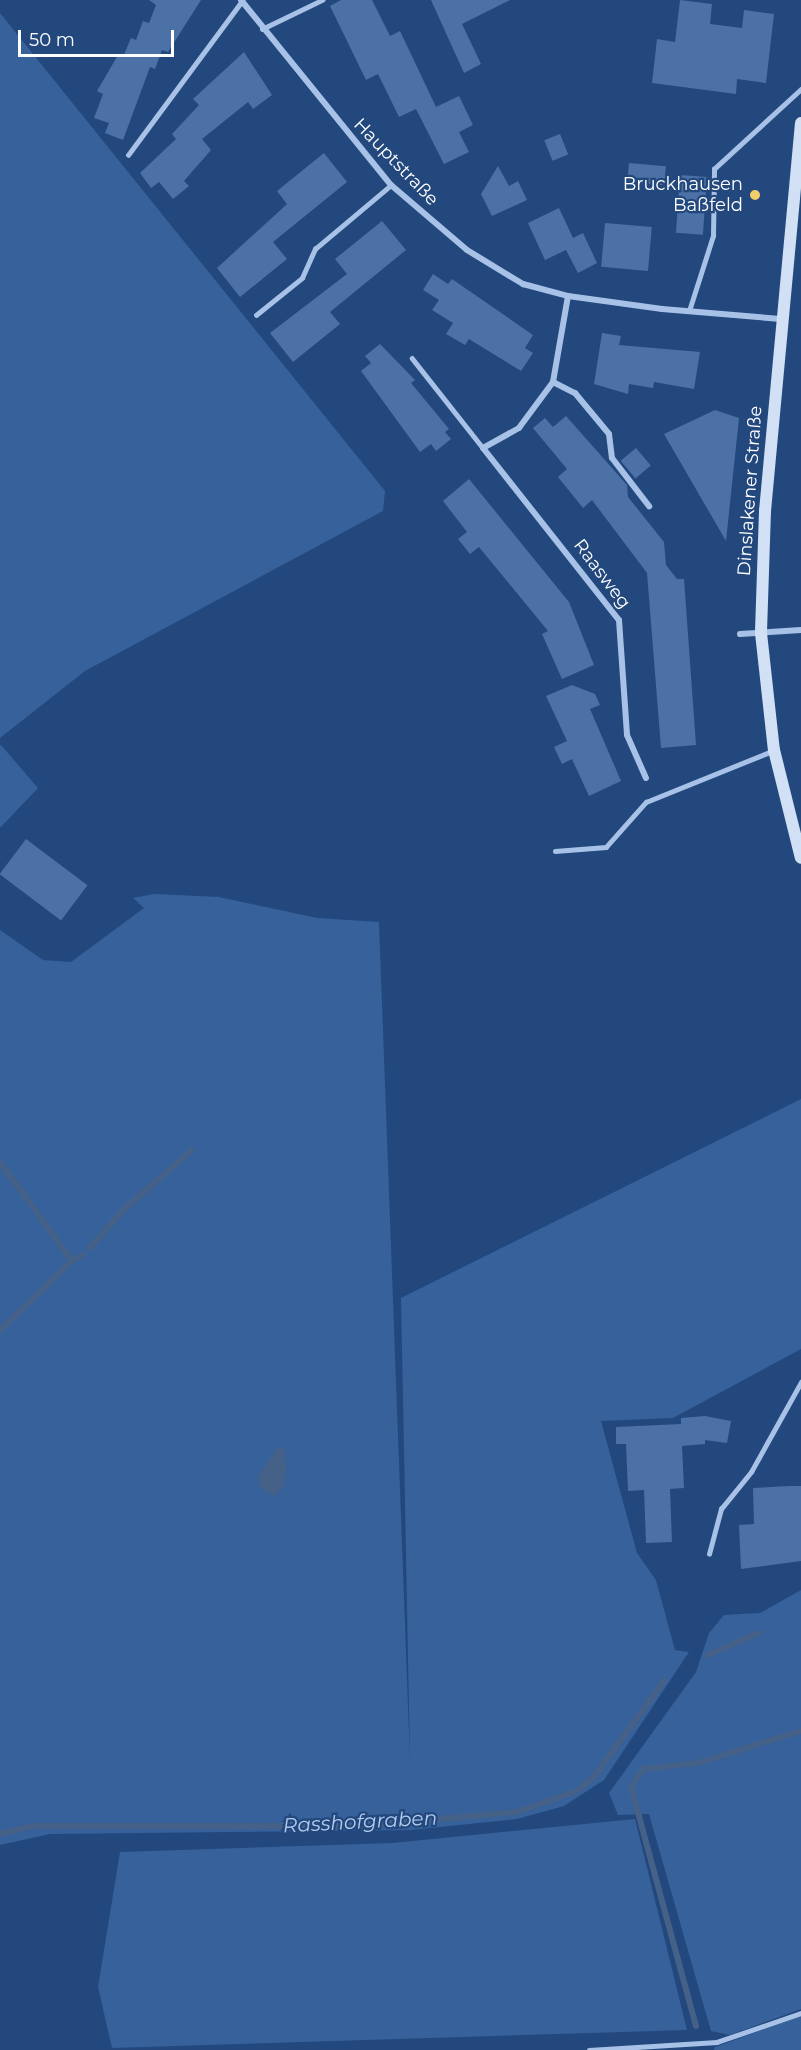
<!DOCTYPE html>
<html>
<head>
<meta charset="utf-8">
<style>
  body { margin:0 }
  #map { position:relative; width:801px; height:2050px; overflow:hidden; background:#23487d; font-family:Montserrat,sans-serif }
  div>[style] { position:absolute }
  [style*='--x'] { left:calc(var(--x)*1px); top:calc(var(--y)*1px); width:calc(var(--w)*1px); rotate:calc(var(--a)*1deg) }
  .green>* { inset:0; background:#36619b }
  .water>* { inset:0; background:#466188 }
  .stream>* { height:6px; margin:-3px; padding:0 3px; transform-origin:3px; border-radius:3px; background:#466188 }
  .building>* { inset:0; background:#4b71a6; transform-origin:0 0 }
  .lane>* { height:4.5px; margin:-2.25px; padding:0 2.25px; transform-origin:2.25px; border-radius:2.25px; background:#a7c2e6 }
  .street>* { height:6px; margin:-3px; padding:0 3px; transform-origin:3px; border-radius:3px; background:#a7c2e6 }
  .secondary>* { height:12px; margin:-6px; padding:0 6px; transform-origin:6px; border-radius:6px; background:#d1e0f5 }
  .dots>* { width:16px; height:16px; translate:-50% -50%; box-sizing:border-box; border:3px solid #23487d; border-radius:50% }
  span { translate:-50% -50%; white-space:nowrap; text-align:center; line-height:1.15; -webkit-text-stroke:4.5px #23487d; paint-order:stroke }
  .street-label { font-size:18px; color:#fff }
  .poi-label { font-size:18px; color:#fff }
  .right { translate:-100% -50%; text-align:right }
  .water-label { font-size:20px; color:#b3ccee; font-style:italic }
  .scale { position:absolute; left:18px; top:30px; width:156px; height:27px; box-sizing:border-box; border:3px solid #fff; border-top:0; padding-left:8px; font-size:18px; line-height:21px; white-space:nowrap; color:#fff; -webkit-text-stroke:4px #23487d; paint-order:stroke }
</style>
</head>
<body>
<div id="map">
  <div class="green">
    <div style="clip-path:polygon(0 13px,385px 491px,383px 511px,85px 671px,0 738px)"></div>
    <div style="clip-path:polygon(1px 745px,38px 788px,0 828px,0 746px)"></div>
    <div style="clip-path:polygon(154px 894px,219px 897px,317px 918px,379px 922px,410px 1760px,401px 1298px,801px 1099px,801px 1349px,673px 1418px,601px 1421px,637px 1553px,656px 1580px,675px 1650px,689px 1652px,604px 1780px,564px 1806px,517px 1819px,411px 1830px,50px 1834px,0 1845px,0 930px,43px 960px,71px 962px,144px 908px,133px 898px)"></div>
    <div style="clip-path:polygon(801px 1590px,801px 2009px,730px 2035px,711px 2031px,649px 1814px,618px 1815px,609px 1793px,696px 1672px,709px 1633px,724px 1615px,760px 1613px)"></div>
    <div style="clip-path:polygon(635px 1819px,687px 2030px,112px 2048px,98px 1987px,120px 1852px,392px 1843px)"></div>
    <div style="clip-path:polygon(801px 2016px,801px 2050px,714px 2050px,715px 2047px)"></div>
  </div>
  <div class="water">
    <div style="clip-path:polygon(278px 1447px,285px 1450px,286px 1470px,284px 1486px,274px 1496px,260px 1487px,258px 1477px)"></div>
  </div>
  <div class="stream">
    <div style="--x:0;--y:1162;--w:122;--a:54"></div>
    <div style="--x:72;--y:1261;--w:100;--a:136.2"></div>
    <div style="--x:90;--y:1248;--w:52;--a:-48.9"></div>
    <div style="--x:124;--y:1209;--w:89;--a:-40.9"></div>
    <div style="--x:72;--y:1261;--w:13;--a:-29"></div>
    <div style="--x:708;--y:1655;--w:55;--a:-23.7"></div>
    <div style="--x:0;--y:1834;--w:32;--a:-14"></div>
    <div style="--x:31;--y:1826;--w:332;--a:0"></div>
    <div style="--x:363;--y:1826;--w:155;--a:-5.2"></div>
    <div style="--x:517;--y:1812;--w:64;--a:-19.3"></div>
    <div style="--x:577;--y:1791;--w:22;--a:-39"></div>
    <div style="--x:594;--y:1777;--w:119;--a:-53.9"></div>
    <div style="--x:696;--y:2026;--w:248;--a:-105.2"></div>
    <div style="--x:631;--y:1787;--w:22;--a:-56"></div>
    <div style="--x:643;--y:1769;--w:55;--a:-6.2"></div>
    <div style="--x:698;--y:1763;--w:108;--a:-17.3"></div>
  </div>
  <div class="building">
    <div style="clip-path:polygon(149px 0,201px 0,168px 52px,162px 50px,155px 69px,150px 67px,123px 140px,105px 133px,109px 123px,94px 118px,103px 94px,97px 91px,118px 55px,123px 57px,131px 38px,136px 40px,143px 21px,149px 23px,156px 5px)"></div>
    <div style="clip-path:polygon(341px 0,372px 0,390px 36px,400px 31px,436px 107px,459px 96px,473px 125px,459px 132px,469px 152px,444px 164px,416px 109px,399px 117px,378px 74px,366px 80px,330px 6px)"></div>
    <div style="clip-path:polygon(431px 0,510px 0,462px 24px,481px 64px,464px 73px)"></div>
    <div style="clip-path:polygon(680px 0,712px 4px,710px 24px,742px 28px,744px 10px,774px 14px,766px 83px,737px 79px,736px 94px,652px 83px,657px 39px,675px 42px)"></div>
    <div style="clip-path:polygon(244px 52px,272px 95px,253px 109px,248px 102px,202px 139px,211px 150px,184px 181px,189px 186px,173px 199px,159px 182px,151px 188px,140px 173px,176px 139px,172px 134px,199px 105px,193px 99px)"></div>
    <div style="left:560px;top:134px;width:22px;height:17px;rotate:68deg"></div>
    <div style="clip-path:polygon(324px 153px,347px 182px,273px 242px,287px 259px,240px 297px,217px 268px,287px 204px,277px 191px)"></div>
    <div style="left:629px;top:163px;width:37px;height:19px;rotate:5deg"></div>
    <div style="clip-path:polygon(498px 166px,509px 186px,518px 181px,527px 200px,492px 216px,481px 194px)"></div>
    <div style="left:680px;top:175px;width:27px;height:58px;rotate:4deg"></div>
    <div style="clip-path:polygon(559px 208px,573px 238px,583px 233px,597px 263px,578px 273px,566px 250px,545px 260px,528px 223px)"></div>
    <div style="clip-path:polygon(382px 221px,406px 250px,330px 312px,340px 324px,293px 362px,270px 333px,347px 274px,335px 259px)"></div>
    <div style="left:605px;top:223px;width:47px;height:44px;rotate:5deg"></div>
    <div style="clip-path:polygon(433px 274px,448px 284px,452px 279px,533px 335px,525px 348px,533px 353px,521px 371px,469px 339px,465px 345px,446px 334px,453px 323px,432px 310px,439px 300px,423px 290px)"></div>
    <div style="clip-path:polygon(602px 333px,621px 336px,619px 345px,700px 352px,694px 389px,654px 382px,653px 388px,629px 384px,628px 394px,594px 384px)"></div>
    <div style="clip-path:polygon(380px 344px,415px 380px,411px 383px,449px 429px,445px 432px,451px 439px,436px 451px,431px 444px,420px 452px,361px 371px,371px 363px,365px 356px)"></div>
    <div style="clip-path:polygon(715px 410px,739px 418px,726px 541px,664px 434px)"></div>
    <div style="clip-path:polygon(566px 416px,627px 485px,628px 497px,664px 542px,666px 565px,677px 579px,684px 579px,696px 745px,661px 748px,647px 573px,592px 500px,583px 508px,558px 477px,567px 469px,533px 428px,545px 418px,553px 427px)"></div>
    <div style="left:636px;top:448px;width:23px;height:20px;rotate:50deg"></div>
    <div style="clip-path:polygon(469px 479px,569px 602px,594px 665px,562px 679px,542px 634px,548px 631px,479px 547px,470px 554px,458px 539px,467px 532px,443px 501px)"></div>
    <div style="clip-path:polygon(572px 685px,595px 694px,600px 705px,590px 709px,621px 781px,589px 796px,572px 759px,562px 764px,554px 747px,567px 741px,546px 696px)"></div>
    <div style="left:26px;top:839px;width:77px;height:44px;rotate:37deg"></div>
    <div style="clip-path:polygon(705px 1416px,731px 1421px,727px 1443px,705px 1440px,705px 1444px,682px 1446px,684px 1488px,670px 1489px,672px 1542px,646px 1543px,644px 1490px,628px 1491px,626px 1444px,616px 1444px,616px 1427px,681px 1424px,681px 1418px)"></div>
    <div style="clip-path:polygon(789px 1486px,801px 1486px,801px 1561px,741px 1569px,739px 1525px,754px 1524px,753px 1488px)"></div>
  </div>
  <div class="lane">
    <div style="--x:262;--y:29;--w:67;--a:-25.8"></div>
    <div style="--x:128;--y:155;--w:192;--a:-53.5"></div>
    <div style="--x:689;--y:311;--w:79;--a:-72.3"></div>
    <div style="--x:713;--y:236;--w:67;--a:-89.1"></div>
    <div style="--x:714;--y:169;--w:118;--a:-42.6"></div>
    <div style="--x:256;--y:315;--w:59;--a:-38.8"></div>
    <div style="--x:302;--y:278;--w:32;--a:-66"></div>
    <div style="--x:315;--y:249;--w:99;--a:-40.1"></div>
    <div style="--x:412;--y:358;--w:115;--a:51.7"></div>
    <div style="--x:555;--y:851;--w:51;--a:-4.5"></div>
    <div style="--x:606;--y:847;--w:60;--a:-48.4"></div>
    <div style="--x:646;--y:802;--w:136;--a:-22"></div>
    <div style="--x:709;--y:1554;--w:47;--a:-75.1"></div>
    <div style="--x:721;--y:1509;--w:48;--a:-51"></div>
    <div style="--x:751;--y:1472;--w:103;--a:-60.9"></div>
    <div style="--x:589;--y:2050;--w:128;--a:-3.6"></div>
    <div style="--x:717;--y:2042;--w:89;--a:-19"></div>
  </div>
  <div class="street">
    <div style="--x:241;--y:0;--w:238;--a:51"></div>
    <div style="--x:391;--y:185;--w:100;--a:40.5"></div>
    <div style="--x:467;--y:250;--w:66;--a:31.3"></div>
    <div style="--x:523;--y:284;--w:47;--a:14.9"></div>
    <div style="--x:568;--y:296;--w:95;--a:7.9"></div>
    <div style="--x:662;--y:309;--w:119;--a:4.8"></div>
    <div style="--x:568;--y:296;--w:87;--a:99.9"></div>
    <div style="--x:553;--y:382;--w:57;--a:126.5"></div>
    <div style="--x:519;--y:428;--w:41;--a:150.9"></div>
    <div style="--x:483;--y:448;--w:219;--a:51.7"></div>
    <div style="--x:619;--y:620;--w:115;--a:86"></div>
    <div style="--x:627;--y:735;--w:47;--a:66.2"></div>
    <div style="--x:553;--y:382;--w:25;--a:27"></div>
    <div style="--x:575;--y:393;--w:53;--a:50.3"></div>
    <div style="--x:609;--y:434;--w:24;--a:83"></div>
    <div style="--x:612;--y:458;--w:61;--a:52.4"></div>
    <div style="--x:740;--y:634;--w:61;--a:-3.8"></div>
  </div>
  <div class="secondary">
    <div style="--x:801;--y:123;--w:390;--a:95.3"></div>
    <div style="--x:765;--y:511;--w:122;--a:91.9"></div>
    <div style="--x:761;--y:633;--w:118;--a:83.7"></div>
    <div style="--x:774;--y:750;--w:111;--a:76"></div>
  </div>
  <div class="dots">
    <div style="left:755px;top:195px;background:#f1ce6a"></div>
  </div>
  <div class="street-label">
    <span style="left:396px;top:162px;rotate:46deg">Hauptstraße</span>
    <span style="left:750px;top:491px;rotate:-86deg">Dinslakener Straße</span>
    <span style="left:602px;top:574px;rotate:53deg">Raasweg</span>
  </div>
  <div class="poi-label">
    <span class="right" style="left:743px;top:195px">Bruckhausen<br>Baßfeld</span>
  </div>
  <div class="water-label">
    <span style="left:360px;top:1822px;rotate:-3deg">Rasshofgraben</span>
  </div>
  <div class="scale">50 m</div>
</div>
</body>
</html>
